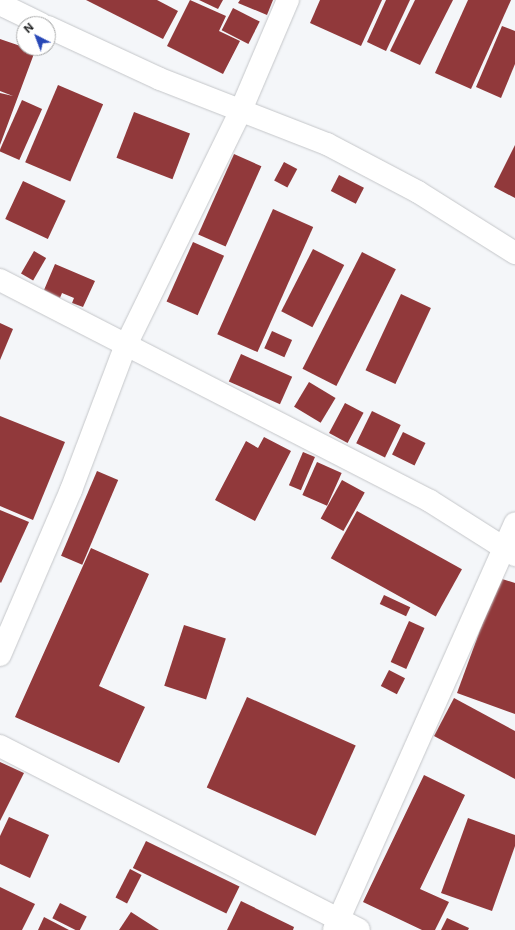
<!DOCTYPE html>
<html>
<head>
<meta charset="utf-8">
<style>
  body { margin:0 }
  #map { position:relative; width:515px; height:930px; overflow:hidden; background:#f4f6f9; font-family:Inter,sans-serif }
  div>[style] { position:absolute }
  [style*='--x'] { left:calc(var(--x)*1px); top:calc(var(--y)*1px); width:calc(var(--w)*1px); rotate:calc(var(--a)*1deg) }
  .building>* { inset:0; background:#91393b; transform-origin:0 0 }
  .roads { filter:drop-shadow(0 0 1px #c4c6c9) drop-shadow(0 0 1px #c4c6c9) }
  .minor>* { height:22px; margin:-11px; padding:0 11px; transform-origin:11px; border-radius:11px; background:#fff }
  .trunk>* { height:22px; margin:-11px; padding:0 11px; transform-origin:11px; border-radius:11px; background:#fff }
  span { translate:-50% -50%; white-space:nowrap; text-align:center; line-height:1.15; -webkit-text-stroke:4px #fff; paint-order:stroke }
  .north { position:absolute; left:16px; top:16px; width:40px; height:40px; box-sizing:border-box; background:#fff; border:1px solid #a6a7a7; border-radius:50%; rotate:318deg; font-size:11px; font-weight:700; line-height:16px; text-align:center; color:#212223 }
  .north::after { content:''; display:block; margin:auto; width:14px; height:18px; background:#2848b7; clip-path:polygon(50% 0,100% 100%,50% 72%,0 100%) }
</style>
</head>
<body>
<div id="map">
  <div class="building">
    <div style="clip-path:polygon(86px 0,157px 0,178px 11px,163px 39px)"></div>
    <div style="clip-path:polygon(190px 0,226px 16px,219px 31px,240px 41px,223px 74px,167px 46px)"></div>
    <div style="clip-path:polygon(199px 0,223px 0,218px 9px)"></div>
    <div style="clip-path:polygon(240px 0,273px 0,267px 15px,238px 3px)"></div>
    <div style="clip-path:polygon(320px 0,382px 0,361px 46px,310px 23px)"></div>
    <div style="clip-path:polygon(386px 0,410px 0,386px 51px,367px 42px)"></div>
    <div style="clip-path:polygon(415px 0,453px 0,420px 65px,390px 51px)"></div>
    <div style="clip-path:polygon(468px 0,511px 0,471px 89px,435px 73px)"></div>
    <div style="left:233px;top:8px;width:30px;height:25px;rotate:27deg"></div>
    <div style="clip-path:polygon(502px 26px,515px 31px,515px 64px,501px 98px,476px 87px)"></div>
    <div style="clip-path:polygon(0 39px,35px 51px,0 145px,0 93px,13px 96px,0 91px)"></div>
    <div style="left:58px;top:85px;width:49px;height:84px;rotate:23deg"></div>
    <div style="left:22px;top:100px;width:22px;height:56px;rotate:24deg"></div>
    <div style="left:134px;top:112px;width:60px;height:49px;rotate:21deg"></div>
    <div style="clip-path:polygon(515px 145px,515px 198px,494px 187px)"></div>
    <div style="left:234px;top:154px;width:30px;height:88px;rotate:24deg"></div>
    <div style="left:284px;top:162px;width:15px;height:21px;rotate:28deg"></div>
    <div style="left:339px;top:175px;width:28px;height:18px;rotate:27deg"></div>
    <div style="left:23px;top:181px;width:47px;height:42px;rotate:25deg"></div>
    <div style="left:273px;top:209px;width:44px;height:137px;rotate:24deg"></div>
    <div style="left:193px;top:242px;width:34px;height:65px;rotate:24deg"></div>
    <div style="left:313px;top:249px;width:35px;height:70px;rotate:27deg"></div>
    <div style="left:34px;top:251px;width:14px;height:26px;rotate:30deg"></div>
    <div style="left:362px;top:252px;width:38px;height:131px;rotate:27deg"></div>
    <div style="clip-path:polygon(55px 264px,95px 281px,83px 307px,72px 303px,74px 298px,62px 293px,60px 298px,44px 290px)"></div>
    <div style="left:401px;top:294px;width:33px;height:84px;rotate:25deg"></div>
    <div style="clip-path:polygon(0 323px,13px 329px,0 360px)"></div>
    <div style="left:272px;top:331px;width:22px;height:19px;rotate:24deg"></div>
    <div style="left:241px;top:354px;width:56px;height:30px;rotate:24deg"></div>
    <div style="left:309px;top:382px;width:31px;height:29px;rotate:31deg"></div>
    <div style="left:345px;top:403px;width:21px;height:34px;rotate:28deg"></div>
    <div style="left:372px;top:411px;width:32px;height:36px;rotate:26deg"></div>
    <div style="clip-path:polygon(0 416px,65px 442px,33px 520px,0 506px)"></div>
    <div style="left:403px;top:432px;width:25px;height:25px;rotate:26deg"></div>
    <div style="clip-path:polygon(264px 437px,291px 451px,255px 521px,215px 500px,246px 441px,258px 448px)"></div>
    <div style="left:303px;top:452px;width:13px;height:36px;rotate:23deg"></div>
    <div style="left:317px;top:462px;width:27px;height:36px;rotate:24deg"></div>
    <div style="left:97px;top:471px;width:23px;height:92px;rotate:23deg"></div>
    <div style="left:342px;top:480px;width:26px;height:44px;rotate:29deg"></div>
    <div style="clip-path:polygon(0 510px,29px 522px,1px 583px,0 582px)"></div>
    <div style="left:357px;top:511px;width:120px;height:54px;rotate:29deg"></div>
    <div style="clip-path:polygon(91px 548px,149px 574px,99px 686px,145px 707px,119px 763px,15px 717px)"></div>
    <div style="clip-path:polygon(499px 578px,515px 583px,515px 714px,457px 693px)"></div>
    <div style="left:384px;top:595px;width:29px;height:10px;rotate:25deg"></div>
    <div style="left:409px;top:621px;width:17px;height:45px;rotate:24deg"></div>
    <div style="left:184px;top:625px;width:44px;height:64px;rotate:18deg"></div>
    <div style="left:389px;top:670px;width:18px;height:18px;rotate:27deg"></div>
    <div style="left:247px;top:697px;width:119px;height:99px;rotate:24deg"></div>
    <div style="clip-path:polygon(454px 698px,515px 731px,515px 779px,434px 736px)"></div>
    <div style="clip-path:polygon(0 762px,24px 773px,0 821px)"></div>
    <div style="clip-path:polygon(424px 775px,465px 795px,420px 889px,449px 902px,435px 930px,422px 930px,363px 902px)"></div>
    <div style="clip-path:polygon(9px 817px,49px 835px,30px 878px,0 864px,0 836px)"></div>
    <div style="clip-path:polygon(468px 818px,515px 835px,515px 846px,492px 911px,441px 893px)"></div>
    <div style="left:146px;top:841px;width:104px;height:30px;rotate:26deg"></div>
    <div style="left:130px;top:869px;width:13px;height:32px;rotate:27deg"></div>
    <div style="clip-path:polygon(0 887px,35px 904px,22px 930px,0 930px)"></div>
    <div style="clip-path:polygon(241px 901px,294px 927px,293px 930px,227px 930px)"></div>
    <div style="left:60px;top:903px;width:30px;height:17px;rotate:27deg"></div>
    <div style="clip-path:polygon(131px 912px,159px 930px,119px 930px)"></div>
    <div style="clip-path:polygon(44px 917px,69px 930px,38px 930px)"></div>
    <div style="clip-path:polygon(447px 918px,469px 928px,468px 930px,441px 930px)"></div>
  </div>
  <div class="roads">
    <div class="minor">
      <div style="--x:0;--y:280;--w:483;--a:27.2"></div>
      <div style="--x:430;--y:501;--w:101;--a:32.4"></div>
      <div style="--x:0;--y:655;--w:180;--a:-66.7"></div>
      <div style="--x:71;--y:490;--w:153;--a:-69.3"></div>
      <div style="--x:125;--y:347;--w:264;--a:-63.9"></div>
      <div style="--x:241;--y:110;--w:120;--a:-66.9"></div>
      <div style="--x:0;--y:746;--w:403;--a:27.1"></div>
      <div style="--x:334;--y:930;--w:445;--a:-66"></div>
    </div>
    <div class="trunk">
      <div style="--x:0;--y:4;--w:46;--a:26"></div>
      <div style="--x:48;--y:27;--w:123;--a:24.9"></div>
      <div style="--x:160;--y:79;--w:179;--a:21.3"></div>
      <div style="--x:327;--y:144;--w:103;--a:27.8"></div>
      <div style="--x:418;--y:192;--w:115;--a:32.2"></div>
    </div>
  </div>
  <div class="north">N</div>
</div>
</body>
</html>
